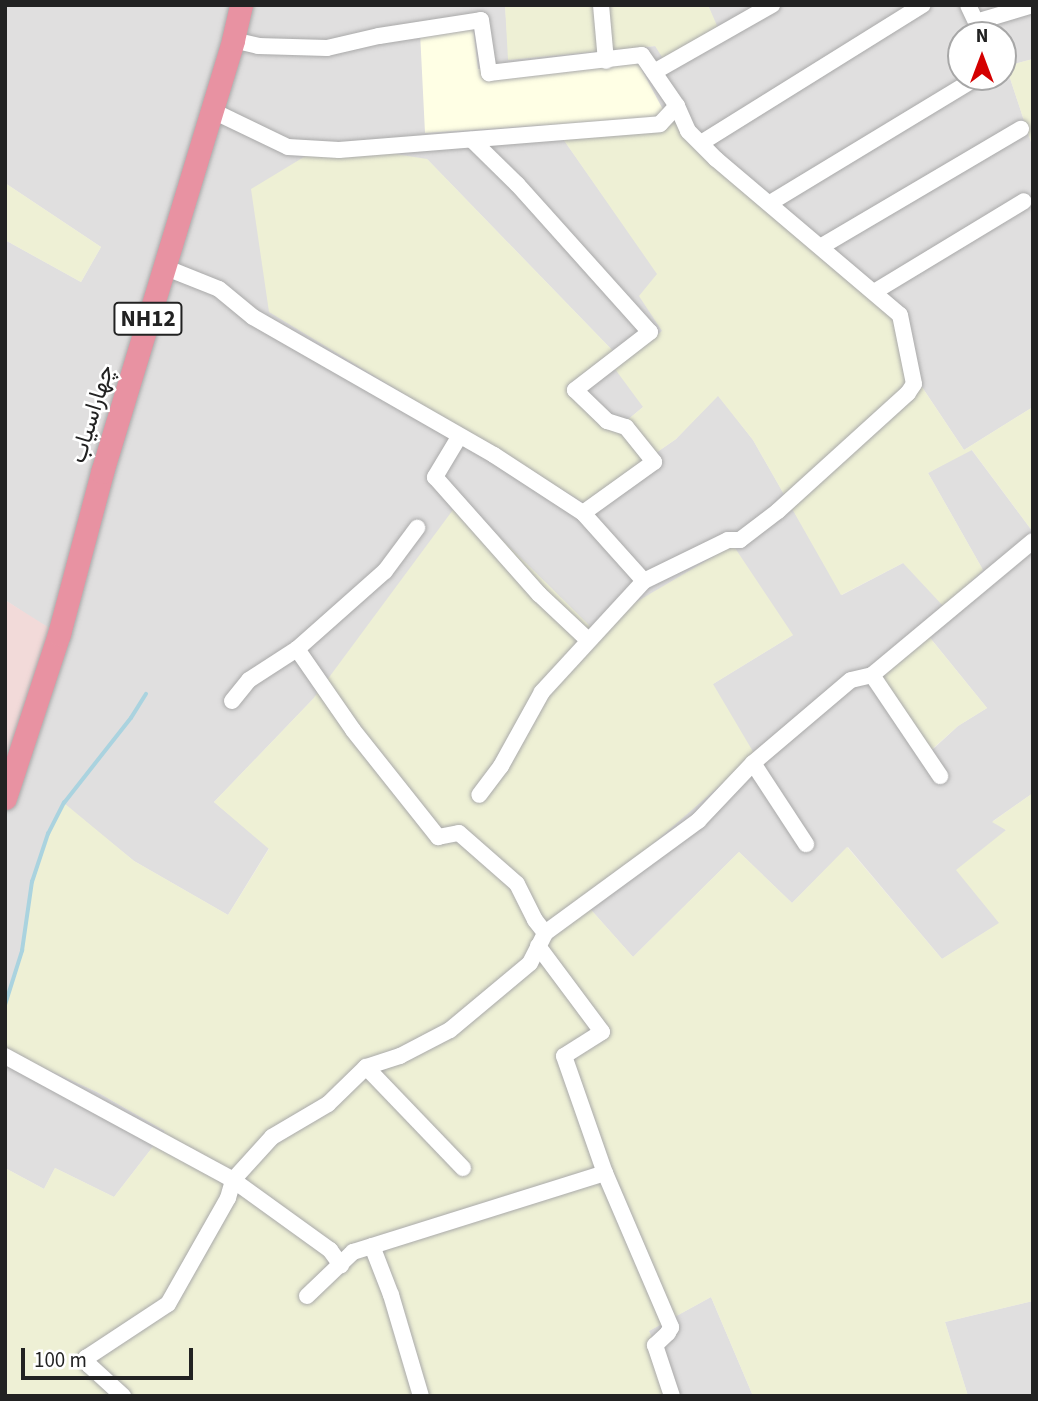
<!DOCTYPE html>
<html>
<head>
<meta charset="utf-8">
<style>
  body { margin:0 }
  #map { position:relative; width:1038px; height:1401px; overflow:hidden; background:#f2efe9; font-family:"Source Sans 3",Vazirmatn,sans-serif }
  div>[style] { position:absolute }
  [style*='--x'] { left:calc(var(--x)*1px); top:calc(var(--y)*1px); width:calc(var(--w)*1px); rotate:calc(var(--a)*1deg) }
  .residential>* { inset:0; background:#e0dfdf }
  .commercial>* { inset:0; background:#f2dad9 }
  .education>* { inset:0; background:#ffffe5 }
  .farmland>* { inset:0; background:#eef0d5 }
  .stream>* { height:3.5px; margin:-1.75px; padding:0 1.75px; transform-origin:1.75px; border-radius:1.75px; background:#aad3df }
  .roads { filter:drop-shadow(0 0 2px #a9a9a9) drop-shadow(0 0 2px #a9a9a9) }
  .minor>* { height:16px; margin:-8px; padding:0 8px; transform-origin:8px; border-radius:8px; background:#fff }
  .highway>* { height:23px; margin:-11.5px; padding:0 11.5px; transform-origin:11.5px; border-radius:11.5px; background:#e892a2 }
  span { translate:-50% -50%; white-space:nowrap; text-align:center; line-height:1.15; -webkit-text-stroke:5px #fff; paint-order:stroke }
  .shield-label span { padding:2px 5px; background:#fff; border:2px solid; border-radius:5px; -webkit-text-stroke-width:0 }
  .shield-label { font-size:23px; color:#222; font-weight:700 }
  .street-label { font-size:24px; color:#222 }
  .frame { position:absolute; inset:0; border:7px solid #222; pointer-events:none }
  .north { position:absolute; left:947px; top:21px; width:70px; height:70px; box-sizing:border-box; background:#fff; border:2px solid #a7a7a7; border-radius:50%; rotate:0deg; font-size:19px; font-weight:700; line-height:28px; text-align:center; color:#222 }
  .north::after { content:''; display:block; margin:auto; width:24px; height:32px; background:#d40000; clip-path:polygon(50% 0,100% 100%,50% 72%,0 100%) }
  .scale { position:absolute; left:21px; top:1348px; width:172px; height:32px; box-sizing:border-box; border:4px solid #222; border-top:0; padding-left:9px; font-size:21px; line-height:24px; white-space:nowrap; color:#222; -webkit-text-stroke:5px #fff; paint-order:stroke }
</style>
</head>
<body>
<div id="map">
  <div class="residential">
    <div style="clip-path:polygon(evenodd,5px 5px,505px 5px,509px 60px,656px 46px,664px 59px,717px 28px,708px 5px,1033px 5px,1033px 59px,1006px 66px,1033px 148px,1033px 407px,964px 450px,918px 381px,554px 126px,658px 274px,662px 331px,643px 407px,613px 432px,566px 386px,614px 352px,427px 159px,584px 503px,676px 439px,718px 395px,753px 440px,842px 595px,903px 563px,983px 570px,928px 473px,971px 449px,1033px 532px,1033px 793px,993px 821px,1006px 830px,1000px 923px,942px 959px,848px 847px,792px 903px,739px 852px,633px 957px,585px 903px,713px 684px,793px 635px,593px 628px,313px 699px,214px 802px,269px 848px,228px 915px,134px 861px,64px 804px,48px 834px,32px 882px,22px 951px,5px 1005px,5px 792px,58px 635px,5px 600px,5px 240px,81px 282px,101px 247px,5px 183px,5px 5px,961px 35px,1003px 35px,1003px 77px,961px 77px,961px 35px,5px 5px,923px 629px,987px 708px,958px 726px,931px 751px,923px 629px)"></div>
    <div style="clip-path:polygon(5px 1050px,97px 1092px,165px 1131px,114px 1197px,55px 1168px,44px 1189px,5px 1168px)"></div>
    <div style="clip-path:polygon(711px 1297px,753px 1396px,659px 1396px,673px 1387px,649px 1331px)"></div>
    <div style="clip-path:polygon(1033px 1301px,1033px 1396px,968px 1396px,945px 1322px)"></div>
  </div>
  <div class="commercial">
    <div style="clip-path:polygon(5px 600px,59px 634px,5px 792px)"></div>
  </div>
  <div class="education">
    <div style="clip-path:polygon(473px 27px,478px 69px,589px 62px,630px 48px,667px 117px,425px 133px,420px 32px)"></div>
  </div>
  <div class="farmland">
    <div style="clip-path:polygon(505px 5px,708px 5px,718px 28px,664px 60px,655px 46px,508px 60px)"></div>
    <div style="clip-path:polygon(1033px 59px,1033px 148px,1006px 66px)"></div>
    <div style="clip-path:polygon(675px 117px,904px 311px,918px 381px,964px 450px,1033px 407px,1033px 532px,972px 450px,928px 473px,983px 570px,944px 607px,903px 563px,841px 595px,753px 440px,718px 396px,676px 439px,584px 503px,269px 312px,251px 189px,327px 143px,427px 159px,614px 352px,566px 386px,613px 432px,643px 407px,615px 369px,662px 331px,639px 296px,657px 274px,554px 126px)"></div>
    <div style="clip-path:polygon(5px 183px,101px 247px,81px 282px,5px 240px)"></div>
    <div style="clip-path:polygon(461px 499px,592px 628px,733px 545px,793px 635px,713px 684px,755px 755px,585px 903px,633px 957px,739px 852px,792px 903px,847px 847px,942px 959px,999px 923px,956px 870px,1006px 830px,992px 822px,1033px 793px,1033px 1301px,945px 1322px,968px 1396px,753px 1396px,711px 1297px,649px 1331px,673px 1388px,659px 1396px,5px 1396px,5px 1168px,44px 1189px,55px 1168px,114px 1197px,165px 1131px,97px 1092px,5px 1050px,5px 1005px,22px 951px,32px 882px,48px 834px,64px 803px,134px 861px,228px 915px,269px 849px,214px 802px,313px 699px)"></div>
    <div style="clip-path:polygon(922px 628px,987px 708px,958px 726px,930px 751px,877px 674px)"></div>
  </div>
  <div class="stream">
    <div style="--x:5;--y:1005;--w:57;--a:-72.5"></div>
    <div style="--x:22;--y:951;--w:70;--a:-81.8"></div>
    <div style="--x:32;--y:882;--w:51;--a:-71.6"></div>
    <div style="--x:48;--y:834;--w:35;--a:-63"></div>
    <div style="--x:64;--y:803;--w:108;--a:-51.8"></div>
    <div style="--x:131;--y:718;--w:28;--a:-58"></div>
  </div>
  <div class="roads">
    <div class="minor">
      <div style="--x:601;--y:5;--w:56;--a:84.9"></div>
      <div style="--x:968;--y:5;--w:19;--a:65"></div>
      <div style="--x:976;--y:22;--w:59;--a:-16.6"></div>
      <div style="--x:233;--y:40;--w:26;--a:13"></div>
      <div style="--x:258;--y:46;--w:69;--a:1.7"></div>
      <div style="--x:327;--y:48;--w:53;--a:-13"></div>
      <div style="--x:379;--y:36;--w:103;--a:-8.9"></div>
      <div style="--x:481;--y:20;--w:54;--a:81.4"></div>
      <div style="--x:489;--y:73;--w:154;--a:-6.7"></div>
      <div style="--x:642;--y:55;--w:62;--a:55.5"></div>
      <div style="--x:677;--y:106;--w:27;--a:66"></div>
      <div style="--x:688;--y:131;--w:40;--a:45"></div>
      <div style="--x:716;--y:159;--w:241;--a:40.3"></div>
      <div style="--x:900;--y:315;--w:70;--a:78.5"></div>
      <div style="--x:914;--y:384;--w:11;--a:124"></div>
      <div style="--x:908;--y:393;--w:176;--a:137.8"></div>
      <div style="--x:778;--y:511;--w:48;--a:142.7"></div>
      <div style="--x:740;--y:540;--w:12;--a:180"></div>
      <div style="--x:728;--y:540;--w:93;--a:154"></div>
      <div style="--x:644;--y:581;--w:151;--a:132.6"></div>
      <div style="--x:542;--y:692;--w:85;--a:119"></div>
      <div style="--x:501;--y:766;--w:36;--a:127"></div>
      <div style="--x:654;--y:72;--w:136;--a:-29.6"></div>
      <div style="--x:211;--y:110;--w:85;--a:25.7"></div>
      <div style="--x:288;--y:147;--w:51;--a:3.4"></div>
      <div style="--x:339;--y:150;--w:322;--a:-4.6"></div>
      <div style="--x:660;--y:124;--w:25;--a:-47"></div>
      <div style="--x:472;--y:140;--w:63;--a:44.4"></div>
      <div style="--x:517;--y:184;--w:199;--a:48.1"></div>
      <div style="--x:650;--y:332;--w:95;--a:142.3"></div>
      <div style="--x:575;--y:390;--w:45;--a:44.1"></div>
      <div style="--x:607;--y:421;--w:20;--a:18"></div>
      <div style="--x:626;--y:427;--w:45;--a:51.3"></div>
      <div style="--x:654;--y:462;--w:87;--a:144.3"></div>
      <div style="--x:701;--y:143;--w:261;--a:-31.9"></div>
      <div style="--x:770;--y:203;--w:234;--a:-31.2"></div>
      <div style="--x:822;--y:246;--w:231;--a:-30.5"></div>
      <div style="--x:164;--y:267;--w:59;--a:21.8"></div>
      <div style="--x:219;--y:289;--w:44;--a:39.5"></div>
      <div style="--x:253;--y:317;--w:278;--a:29.8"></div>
      <div style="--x:494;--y:455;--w:106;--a:33.1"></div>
      <div style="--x:583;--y:513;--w:91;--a:48.1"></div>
      <div style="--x:874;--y:292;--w:175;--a:-31.2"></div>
      <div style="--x:459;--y:437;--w:47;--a:121"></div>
      <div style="--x:435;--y:477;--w:157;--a:48.4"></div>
      <div style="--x:539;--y:594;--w:67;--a:43.2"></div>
      <div style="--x:297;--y:649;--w:98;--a:55.3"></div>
      <div style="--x:353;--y:730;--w:137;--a:51.5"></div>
      <div style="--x:438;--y:837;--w:21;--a:-11"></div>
      <div style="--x:459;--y:833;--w:77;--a:41.3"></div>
      <div style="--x:517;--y:884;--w:40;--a:63.4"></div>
      <div style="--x:535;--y:920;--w:16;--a:52"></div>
      <div style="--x:872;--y:675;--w:122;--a:56"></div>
      <div style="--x:232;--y:701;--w:27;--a:-51"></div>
      <div style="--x:249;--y:680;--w:57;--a:-32.9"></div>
      <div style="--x:297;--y:649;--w:118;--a:-41.6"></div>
      <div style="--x:385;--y:571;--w:54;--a:-53.3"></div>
      <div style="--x:753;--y:763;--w:97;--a:56.8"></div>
      <div style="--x:538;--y:946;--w:107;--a:53.3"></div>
      <div style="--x:602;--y:1032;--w:45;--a:147.7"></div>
      <div style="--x:564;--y:1056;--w:124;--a:70.7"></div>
      <div style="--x:605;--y:1173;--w:168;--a:66.8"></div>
      <div style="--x:671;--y:1327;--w:7;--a:117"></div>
      <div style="--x:668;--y:1333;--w:18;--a:137"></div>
      <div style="--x:655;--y:1345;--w:54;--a:71.6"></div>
      <div style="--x:5;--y:1056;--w:260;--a:28.5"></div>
      <div style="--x:233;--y:1180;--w:120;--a:35.8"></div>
      <div style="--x:330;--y:1250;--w:19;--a:54"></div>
      <div style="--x:366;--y:1067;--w:140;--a:46.2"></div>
      <div style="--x:372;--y:1246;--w:53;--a:68.8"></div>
      <div style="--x:391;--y:1295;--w:105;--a:73.5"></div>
      <div style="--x:307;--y:1296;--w:64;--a:-43.7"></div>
      <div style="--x:353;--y:1252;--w:264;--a:-17.4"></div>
      <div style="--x:123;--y:1396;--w:46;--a:-137.6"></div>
      <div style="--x:89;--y:1365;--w:8;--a:-113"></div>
      <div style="--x:86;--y:1358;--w:98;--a:-33.4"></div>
      <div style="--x:168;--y:1304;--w:122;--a:-60.5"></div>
      <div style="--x:228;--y:1198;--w:19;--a:-74"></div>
      <div style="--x:233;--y:1180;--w:58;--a:-47.8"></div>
      <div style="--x:272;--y:1137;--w:65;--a:-30.5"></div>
      <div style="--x:328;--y:1104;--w:53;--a:-44.2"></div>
      <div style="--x:366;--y:1067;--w:36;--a:-18"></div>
      <div style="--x:400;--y:1056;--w:56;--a:-27.5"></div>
      <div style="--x:450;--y:1030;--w:104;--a:-39.9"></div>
      <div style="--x:530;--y:963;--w:34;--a:-63"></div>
      <div style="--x:545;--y:933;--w:190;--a:-36.2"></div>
      <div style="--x:698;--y:821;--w:80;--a:-46.5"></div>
      <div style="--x:753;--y:763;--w:128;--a:-40.3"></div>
      <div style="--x:851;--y:680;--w:22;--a:-13"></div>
      <div style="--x:872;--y:675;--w:209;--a:-39.8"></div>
    </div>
    <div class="highway">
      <div style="--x:5;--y:798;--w:173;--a:-71.8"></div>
      <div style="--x:59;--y:634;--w:168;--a:-75.1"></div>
      <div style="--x:102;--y:472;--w:451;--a:-73.1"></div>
      <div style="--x:233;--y:40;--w:36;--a:-77"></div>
    </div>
  </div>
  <div class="shield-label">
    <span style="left:148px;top:319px">NH12</span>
  </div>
  <div class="street-label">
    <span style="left:92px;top:414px;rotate:-73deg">چهاراسیاب</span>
  </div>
  <div class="frame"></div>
  <div class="north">N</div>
  <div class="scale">100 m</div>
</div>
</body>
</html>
